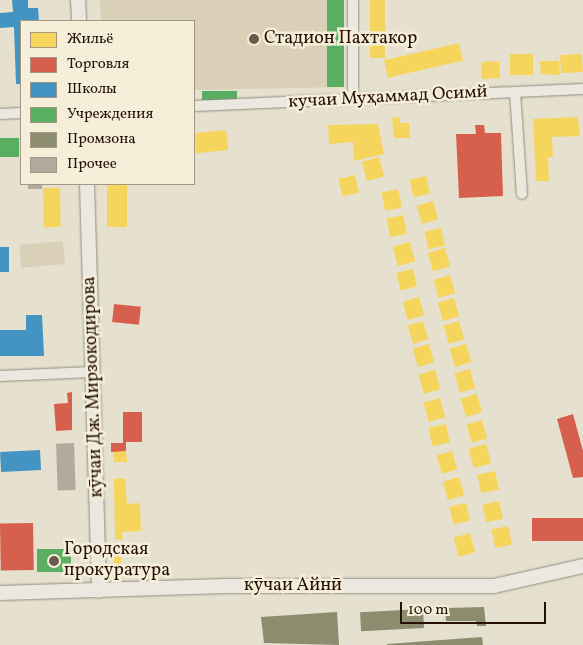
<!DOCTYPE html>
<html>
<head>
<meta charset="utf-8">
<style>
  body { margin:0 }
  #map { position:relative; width:583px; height:645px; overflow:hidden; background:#e6e1ce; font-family:Vollkorn,serif }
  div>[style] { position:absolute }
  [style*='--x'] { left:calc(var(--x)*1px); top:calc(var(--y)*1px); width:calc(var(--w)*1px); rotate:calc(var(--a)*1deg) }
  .green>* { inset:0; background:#d9d0b7; transform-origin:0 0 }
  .homes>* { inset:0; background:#f6d55c; transform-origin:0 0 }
  .shops>* { inset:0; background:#d6604d; transform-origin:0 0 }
  .schools>* { inset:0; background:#4393c3; transform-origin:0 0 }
  .public>* { inset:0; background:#5aae61; transform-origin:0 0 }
  .industry>* { inset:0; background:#8c8c6e; transform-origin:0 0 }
  .building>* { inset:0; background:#b0ab9e; transform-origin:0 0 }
  .roads { filter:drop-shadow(0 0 1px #928c80) drop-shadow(0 0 1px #928c80) }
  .street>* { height:10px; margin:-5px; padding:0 5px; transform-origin:5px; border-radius:5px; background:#ebe9df }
  .secondary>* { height:14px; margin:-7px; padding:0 7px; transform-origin:7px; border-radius:7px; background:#ebe9df }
  .dots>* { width:14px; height:14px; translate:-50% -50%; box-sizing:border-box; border:2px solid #f5efd9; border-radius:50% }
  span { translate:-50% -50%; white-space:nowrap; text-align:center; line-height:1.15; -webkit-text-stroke:5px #f5efd9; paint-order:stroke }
  .poi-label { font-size:18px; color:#271107 }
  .left { translate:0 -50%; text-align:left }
  .street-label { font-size:18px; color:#271107 }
  .legend { position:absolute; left:20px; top:20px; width:175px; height:165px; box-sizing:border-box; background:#f5efd9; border:1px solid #a39685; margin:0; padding:6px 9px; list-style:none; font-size:15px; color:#271107 }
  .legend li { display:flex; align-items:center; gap:10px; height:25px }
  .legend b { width:25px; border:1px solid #a39685 }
  .scale { position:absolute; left:400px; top:602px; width:146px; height:22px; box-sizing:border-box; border:2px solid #271107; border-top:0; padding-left:6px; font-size:15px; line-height:18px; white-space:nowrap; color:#271107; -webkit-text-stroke:4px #f5efd9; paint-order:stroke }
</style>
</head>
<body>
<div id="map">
  <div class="green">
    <div style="clip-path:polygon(100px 0,341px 0,344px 87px,194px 90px,194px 21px,101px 21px)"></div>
    <div style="left:63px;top:241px;width:23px;height:44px;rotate:85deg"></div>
  </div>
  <div class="homes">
    <div style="left:370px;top:0;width:15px;height:58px"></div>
    <div style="left:459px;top:43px;width:18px;height:77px;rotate:77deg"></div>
    <div style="left:510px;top:54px;width:23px;height:21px"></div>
    <div style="left:582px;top:54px;width:18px;height:22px;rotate:87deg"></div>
    <div style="left:499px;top:61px;width:17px;height:18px;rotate:87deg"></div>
    <div style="clip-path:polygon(540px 61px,559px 61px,560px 75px,541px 74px)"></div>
    <div style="clip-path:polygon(400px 117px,400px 123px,409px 123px,410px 138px,394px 138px,392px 118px)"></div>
    <div style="clip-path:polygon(578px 117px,580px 136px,552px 137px,553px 157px,548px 157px,549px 181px,536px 181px,533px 119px)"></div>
    <div style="clip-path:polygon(378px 124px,384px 154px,354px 161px,353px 142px,329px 144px,328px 125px)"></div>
    <div style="left:226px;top:130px;width:20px;height:32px;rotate:84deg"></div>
    <div style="left:379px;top:157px;width:20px;height:18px;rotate:75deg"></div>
    <div style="left:355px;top:175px;width:18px;height:17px;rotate:77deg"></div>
    <div style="left:426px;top:176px;width:18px;height:17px;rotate:77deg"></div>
    <div style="left:107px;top:184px;width:20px;height:43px"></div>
    <div style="left:60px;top:188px;width:39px;height:17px;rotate:89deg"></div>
    <div style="left:398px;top:189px;width:19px;height:17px;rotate:78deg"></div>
    <div style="left:433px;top:201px;width:19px;height:17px;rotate:74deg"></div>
    <div style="left:403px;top:215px;width:19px;height:17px;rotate:78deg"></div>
    <div style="left:441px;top:228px;width:18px;height:17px;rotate:77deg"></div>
    <div style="left:410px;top:242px;width:20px;height:18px;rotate:75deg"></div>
    <div style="left:445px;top:248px;width:19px;height:18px;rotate:74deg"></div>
    <div style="left:413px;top:269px;width:18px;height:17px;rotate:77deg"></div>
    <div style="left:450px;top:275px;width:19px;height:17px;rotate:74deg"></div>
    <div style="left:419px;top:297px;width:19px;height:17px;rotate:74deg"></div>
    <div style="left:454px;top:298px;width:19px;height:17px;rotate:74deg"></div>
    <div style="left:423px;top:321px;width:19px;height:16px;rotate:74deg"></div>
    <div style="left:459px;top:321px;width:19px;height:16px;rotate:74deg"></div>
    <div style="left:429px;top:344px;width:19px;height:17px;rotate:74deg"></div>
    <div style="left:466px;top:344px;width:19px;height:17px;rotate:74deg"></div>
    <div style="left:470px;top:369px;width:20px;height:16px;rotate:75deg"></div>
    <div style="left:435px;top:370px;width:20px;height:17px;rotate:75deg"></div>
    <div style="left:477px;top:394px;width:19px;height:17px;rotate:74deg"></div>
    <div style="left:440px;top:398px;width:20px;height:17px;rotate:75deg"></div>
    <div style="left:482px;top:420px;width:19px;height:16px;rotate:74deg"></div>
    <div style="left:446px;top:424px;width:19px;height:18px;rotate:78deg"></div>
    <div style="left:486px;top:444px;width:20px;height:18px;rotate:75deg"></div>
    <div style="clip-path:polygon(113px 451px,126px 451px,127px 462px,114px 462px)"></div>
    <div style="left:452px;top:451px;width:19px;height:16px;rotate:74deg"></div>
    <div style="left:495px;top:471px;width:19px;height:18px;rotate:78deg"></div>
    <div style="left:459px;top:477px;width:19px;height:17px;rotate:74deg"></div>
    <div style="clip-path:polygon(125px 478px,127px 504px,140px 503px,141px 531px,122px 532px,123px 540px,115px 539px,114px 479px)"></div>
    <div style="left:499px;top:501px;width:18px;height:17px;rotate:77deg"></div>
    <div style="left:466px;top:503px;width:18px;height:17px;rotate:77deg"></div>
    <div style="left:508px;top:526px;width:19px;height:17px;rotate:78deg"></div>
    <div style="left:470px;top:533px;width:20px;height:17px;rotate:75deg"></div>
    <div style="clip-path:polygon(122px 548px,121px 576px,114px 576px,114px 549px)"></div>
  </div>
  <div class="shops">
    <div style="clip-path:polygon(475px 125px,484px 125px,485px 133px,501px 133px,503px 196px,459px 198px,456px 134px,476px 134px)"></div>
    <div style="left:114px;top:304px;width:27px;height:18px;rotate:6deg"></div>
    <div style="clip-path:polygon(72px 392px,72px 430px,56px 431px,54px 404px,68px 403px,67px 393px)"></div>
    <div style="clip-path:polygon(123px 412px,142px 412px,142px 442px,126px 442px,126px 451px,111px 452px,111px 443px,123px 443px)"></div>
    <div style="clip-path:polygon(573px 414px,583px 451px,583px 477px,573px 478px,557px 419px)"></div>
    <div style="left:583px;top:518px;width:23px;height:51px;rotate:90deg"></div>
    <div style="left:33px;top:523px;width:47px;height:33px;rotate:89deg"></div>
  </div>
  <div class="schools">
    <div style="clip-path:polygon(12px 0,28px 0,28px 8px,38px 8px,39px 21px,21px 21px,21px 84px,16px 84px,14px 27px,0 28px,0 13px,13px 12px)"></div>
    <div style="left:0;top:247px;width:9px;height:25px"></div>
    <div style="clip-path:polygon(26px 315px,42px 315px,44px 356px,0 356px,0 330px,26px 330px)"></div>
    <div style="left:40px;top:450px;width:20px;height:40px;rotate:87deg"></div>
  </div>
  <div class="public">
    <div style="left:327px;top:0;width:17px;height:87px"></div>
    <div style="left:237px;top:91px;width:9px;height:35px;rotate:90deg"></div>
    <div style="left:0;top:138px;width:19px;height:19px"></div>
    <div style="left:37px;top:549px;width:34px;height:23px"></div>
  </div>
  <div class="industry">
    <div style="clip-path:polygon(484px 607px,486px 626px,477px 626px,476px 621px,446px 621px,445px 608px)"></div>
    <div style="left:423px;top:609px;width:19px;height:63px;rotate:87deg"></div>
    <div style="clip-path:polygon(337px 612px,339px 645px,264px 643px,261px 617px)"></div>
    <div style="clip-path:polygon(482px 637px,483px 645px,387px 645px,387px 644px)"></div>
  </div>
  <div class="building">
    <div style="left:28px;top:184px;width:14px;height:5px"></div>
    <div style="left:74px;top:443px;width:47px;height:18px;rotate:88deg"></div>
  </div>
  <div class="roads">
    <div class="street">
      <div style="--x:353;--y:0;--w:99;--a:90"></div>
      <div style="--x:515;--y:92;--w:102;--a:86.1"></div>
      <div style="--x:194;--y:106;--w:389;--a:-2.5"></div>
      <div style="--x:0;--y:114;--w:21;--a:-3"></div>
      <div style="--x:0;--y:376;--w:93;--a:-2.5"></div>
    </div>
    <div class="secondary">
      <div style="--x:78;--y:0;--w:21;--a:87"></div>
      <div style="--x:87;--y:184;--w:407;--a:88.3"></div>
      <div style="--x:0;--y:593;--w:224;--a:-1.8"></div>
      <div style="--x:224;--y:586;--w:270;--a:0"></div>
      <div style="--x:494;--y:586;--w:91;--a:-12.7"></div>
    </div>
  </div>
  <div class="dots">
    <div style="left:254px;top:39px;background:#6a5a4d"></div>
    <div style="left:54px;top:561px;background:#6a5a4d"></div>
  </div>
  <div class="poi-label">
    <span class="left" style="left:264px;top:39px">Стадион Пахтакор</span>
    <span class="left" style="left:64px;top:561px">Городская<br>прокуратура</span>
  </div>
  <div class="street-label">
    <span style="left:388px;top:98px;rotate:-3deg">кучаи Муҳаммад Осимй</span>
    <span style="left:94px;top:387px;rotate:-92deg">кӯчаи Дж. Мирзокодирова</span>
    <span style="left:293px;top:586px">кӯчаи Айнӣ</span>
  </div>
  <ul class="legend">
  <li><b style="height:14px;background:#f6d55c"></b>Жильё</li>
  <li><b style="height:14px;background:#d6604d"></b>Торговля</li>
  <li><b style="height:14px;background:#4393c3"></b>Школы</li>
  <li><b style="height:14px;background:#5aae61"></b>Учреждения</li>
  <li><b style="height:14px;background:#8c8c6e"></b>Промзона</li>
  <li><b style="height:14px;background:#b0ab9e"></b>Прочее</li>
  </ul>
  <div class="scale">100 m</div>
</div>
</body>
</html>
